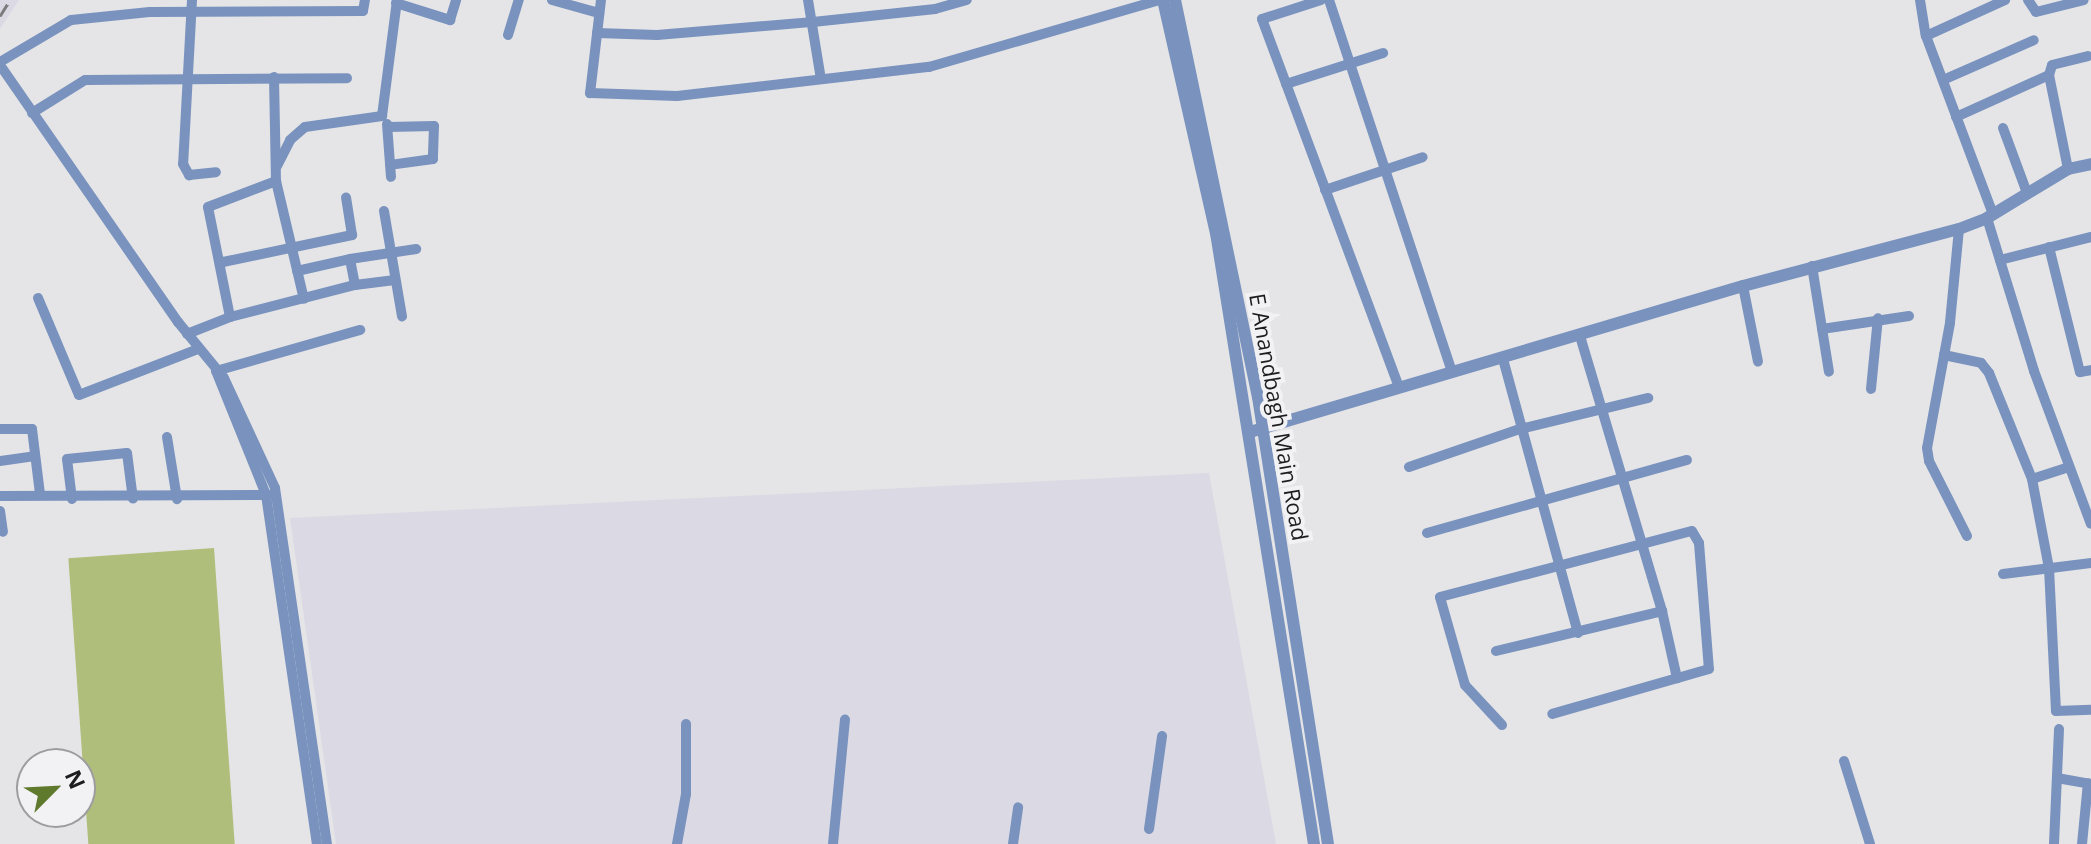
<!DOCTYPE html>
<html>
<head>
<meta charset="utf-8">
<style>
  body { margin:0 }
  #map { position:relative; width:2091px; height:844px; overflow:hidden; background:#e5e5e7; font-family:"Open Sans",sans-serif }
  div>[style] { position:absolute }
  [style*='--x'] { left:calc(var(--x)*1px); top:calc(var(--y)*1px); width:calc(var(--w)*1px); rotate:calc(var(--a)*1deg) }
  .built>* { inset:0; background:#dbdae4 }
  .green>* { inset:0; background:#b0be7b; transform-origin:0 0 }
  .minor>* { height:10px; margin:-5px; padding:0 5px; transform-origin:5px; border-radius:5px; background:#7a93be }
  .tertiary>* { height:12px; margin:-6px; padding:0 6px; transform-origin:6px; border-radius:6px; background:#7a93be }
  .rail>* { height:3px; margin-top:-1.5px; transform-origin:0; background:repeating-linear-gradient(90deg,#7b7a7c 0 14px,transparent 0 28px) }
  span { translate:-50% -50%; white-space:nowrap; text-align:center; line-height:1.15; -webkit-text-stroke:8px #f2f2f5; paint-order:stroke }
  .street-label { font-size:22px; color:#1e1d1e }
  .north { position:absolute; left:16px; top:748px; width:80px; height:80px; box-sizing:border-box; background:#f2f2f5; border:2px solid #9d9d9f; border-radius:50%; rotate:66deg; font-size:22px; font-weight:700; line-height:32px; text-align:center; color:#1e1d1e }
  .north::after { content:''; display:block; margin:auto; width:28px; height:36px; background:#607a2d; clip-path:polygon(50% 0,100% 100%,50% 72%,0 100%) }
</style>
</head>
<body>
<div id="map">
  <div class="built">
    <div style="clip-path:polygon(0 0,19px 0,0 29px)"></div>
    <div style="clip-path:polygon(1209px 473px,1276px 844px,336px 844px,290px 518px)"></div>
  </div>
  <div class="green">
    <div style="left:214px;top:548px;width:297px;height:146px;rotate:86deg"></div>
  </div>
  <div class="minor">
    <div style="--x:192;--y:0;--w:164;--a:93.1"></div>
    <div style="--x:183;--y:164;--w:13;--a:61"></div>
    <div style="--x:189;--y:175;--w:27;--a:-6"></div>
    <div style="--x:552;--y:0;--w:49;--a:15.5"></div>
    <div style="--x:601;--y:0;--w:94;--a:96.7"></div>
    <div style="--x:590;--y:93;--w:87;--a:2"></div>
    <div style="--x:677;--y:96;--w:254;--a:-6.6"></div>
    <div style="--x:929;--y:67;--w:241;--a:-16.2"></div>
    <div style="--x:808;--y:0;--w:80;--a:80.7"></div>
    <div style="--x:1321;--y:0;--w:62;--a:162.1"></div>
    <div style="--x:1262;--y:19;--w:393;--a:69.6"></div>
    <div style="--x:1329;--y:0;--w:391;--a:71.7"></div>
    <div style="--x:1920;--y:0;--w:36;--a:81"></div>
    <div style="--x:1926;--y:36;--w:190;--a:69.4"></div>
    <div style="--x:2028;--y:0;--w:14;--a:56"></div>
    <div style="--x:2036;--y:12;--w:49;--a:-14"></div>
    <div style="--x:396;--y:3;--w:57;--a:17.5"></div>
    <div style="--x:450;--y:20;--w:21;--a:-73"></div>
    <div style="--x:597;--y:33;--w:60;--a:1.9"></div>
    <div style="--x:657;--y:35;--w:157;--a:-4.8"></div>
    <div style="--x:813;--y:22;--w:123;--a:-6.1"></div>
    <div style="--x:935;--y:9;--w:33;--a:-16"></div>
    <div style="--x:508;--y:35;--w:37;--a:-73"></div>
    <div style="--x:1926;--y:36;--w:87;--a:-24.5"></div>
    <div style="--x:0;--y:62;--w:82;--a:-30.6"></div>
    <div style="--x:71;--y:20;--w:79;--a:-5.8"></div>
    <div style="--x:150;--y:12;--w:213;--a:-0.3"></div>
    <div style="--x:363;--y:11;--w:11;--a:-80"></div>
    <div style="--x:0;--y:65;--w:313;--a:55.3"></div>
    <div style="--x:178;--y:322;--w:72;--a:50.6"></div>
    <div style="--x:224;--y:378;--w:121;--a:65.1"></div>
    <div style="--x:275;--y:488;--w:360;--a:81.7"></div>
    <div style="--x:274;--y:77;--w:104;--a:88.9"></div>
    <div style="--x:276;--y:181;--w:121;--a:76.7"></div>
    <div style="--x:1943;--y:80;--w:99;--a:-23.7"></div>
    <div style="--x:1286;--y:84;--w:102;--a:-17.7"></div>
    <div style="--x:32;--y:113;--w:62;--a:-31.9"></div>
    <div style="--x:85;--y:80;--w:262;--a:-0.4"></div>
    <div style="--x:1956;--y:117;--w:102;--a:-24.3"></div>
    <div style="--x:387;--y:124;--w:53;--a:85.7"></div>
    <div style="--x:388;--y:127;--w:46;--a:-1.2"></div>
    <div style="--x:434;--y:126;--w:33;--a:92"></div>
    <div style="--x:433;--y:159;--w:43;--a:172.1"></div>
    <div style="--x:2003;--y:128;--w:69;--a:69.7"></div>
    <div style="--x:277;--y:166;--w:29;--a:-63"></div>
    <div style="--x:290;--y:140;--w:20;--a:-41"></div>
    <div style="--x:305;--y:127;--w:78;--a:-8.1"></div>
    <div style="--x:382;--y:116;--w:117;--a:-82.6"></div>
    <div style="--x:2068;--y:169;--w:96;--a:-101.4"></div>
    <div style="--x:2049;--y:75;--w:10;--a:-73"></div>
    <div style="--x:2052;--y:65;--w:37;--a:-14"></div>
    <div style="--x:1325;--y:190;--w:103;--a:-18.6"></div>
    <div style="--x:384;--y:211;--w:107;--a:80.3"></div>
    <div style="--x:1987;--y:218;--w:160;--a:72.9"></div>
    <div style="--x:2034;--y:371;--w:163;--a:69.6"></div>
    <div style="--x:1959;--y:229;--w:94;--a:95.5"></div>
    <div style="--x:1950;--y:323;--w:127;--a:100.4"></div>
    <div style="--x:1927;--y:448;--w:13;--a:81"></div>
    <div style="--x:1929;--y:461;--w:84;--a:63.1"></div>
    <div style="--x:2049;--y:247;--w:129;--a:76.1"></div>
    <div style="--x:2080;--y:372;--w:11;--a:-10"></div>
    <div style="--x:2000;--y:260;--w:94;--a:-14.2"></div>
    <div style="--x:223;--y:262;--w:132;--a:-11.8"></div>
    <div style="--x:352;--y:235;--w:38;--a:-99"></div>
    <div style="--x:1812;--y:266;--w:107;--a:80.9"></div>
    <div style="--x:297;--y:271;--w:54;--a:-12.8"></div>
    <div style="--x:355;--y:285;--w:40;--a:-7.1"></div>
    <div style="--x:1743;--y:286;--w:77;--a:78.8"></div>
    <div style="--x:38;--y:298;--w:105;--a:67.1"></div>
    <div style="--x:79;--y:395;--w:128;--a:-21.1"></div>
    <div style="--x:230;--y:317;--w:112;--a:-101.3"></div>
    <div style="--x:208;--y:207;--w:73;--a:-20.9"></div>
    <div style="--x:1822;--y:329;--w:88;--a:-8.5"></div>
    <div style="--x:187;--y:334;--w:46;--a:-21.6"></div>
    <div style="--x:230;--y:317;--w:129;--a:-14.4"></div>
    <div style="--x:355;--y:285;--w:26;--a:-101"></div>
    <div style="--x:350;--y:259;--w:67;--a:-8.6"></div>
    <div style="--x:1580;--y:336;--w:287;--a:73.4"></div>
    <div style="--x:1662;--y:611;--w:69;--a:77.4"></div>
    <div style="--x:1944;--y:355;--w:38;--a:12"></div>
    <div style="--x:1981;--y:363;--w:13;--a:51"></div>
    <div style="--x:1989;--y:373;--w:114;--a:67.9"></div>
    <div style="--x:2032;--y:479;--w:91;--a:79.2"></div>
    <div style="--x:2049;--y:568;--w:143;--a:87.2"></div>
    <div style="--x:2056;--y:711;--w:35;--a:-2"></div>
    <div style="--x:1503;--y:359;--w:284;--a:74.7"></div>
    <div style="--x:216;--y:371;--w:134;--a:68"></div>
    <div style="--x:266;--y:495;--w:353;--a:81.7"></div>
    <div style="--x:216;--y:371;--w:150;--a:-15.9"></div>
    <div style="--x:1871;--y:389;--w:71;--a:-84.4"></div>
    <div style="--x:0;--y:429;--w:32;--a:0"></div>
    <div style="--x:32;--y:429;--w:65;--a:83"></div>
    <div style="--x:167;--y:437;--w:63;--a:80.8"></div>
    <div style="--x:0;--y:461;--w:35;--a:-8"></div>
    <div style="--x:1409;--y:467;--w:117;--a:-18.9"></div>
    <div style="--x:1520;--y:429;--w:132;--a:-13.6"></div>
    <div style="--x:2032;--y:479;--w:39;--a:-18"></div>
    <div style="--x:0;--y:496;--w:270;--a:-0.2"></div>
    <div style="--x:72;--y:499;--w:40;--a:-97.1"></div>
    <div style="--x:67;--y:459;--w:60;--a:-5.7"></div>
    <div style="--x:127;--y:453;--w:46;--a:82.6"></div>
    <div style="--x:0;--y:511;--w:21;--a:82"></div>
    <div style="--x:1427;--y:533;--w:270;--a:-15.7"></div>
    <div style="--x:2003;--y:574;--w:89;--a:-7.1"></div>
    <div style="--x:1496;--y:651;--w:171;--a:-13.5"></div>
    <div style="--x:1502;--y:725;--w:54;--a:-132.8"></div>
    <div style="--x:1465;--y:685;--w:91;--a:-105.9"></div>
    <div style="--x:1440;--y:597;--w:260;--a:-14.7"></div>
    <div style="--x:1692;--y:531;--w:14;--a:60"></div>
    <div style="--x:1699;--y:543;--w:126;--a:85.5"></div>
    <div style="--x:1709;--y:669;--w:163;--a:164"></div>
    <div style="--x:1844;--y:761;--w:87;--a:72.6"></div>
    <div style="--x:2057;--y:778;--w:35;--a:10"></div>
    <div style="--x:1149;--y:829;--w:94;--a:-82"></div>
    <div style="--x:677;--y:844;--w:51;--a:-79.8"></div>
    <div style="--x:686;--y:794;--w:70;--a:-90"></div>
    <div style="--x:833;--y:844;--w:125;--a:-84.5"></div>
    <div style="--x:1013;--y:844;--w:37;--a:-82"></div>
    <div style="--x:2054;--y:844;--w:115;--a:-87.5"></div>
    <div style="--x:2082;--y:844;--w:61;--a:-84.4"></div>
  </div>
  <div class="tertiary">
    <div style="--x:1163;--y:0;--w:239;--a:77.2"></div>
    <div style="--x:1216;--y:233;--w:619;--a:80.89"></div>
    <div style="--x:1175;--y:0;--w:406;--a:78.2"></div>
    <div style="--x:1258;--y:397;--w:452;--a:81.1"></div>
    <div style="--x:1250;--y:432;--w:514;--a:-16.5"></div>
    <div style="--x:1743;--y:286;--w:223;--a:-14.8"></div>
    <div style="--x:1959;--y:229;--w:30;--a:-21"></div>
    <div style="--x:1987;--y:218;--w:95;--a:-31.2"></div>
    <div style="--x:2068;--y:169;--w:24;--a:-12"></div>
  </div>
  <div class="rail">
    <div style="--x:0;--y:16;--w:19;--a:-58"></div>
  </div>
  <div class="street-label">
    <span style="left:1279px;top:417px;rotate:80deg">E Anandbagh Main Road</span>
  </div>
  <div class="north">N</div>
</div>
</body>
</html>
